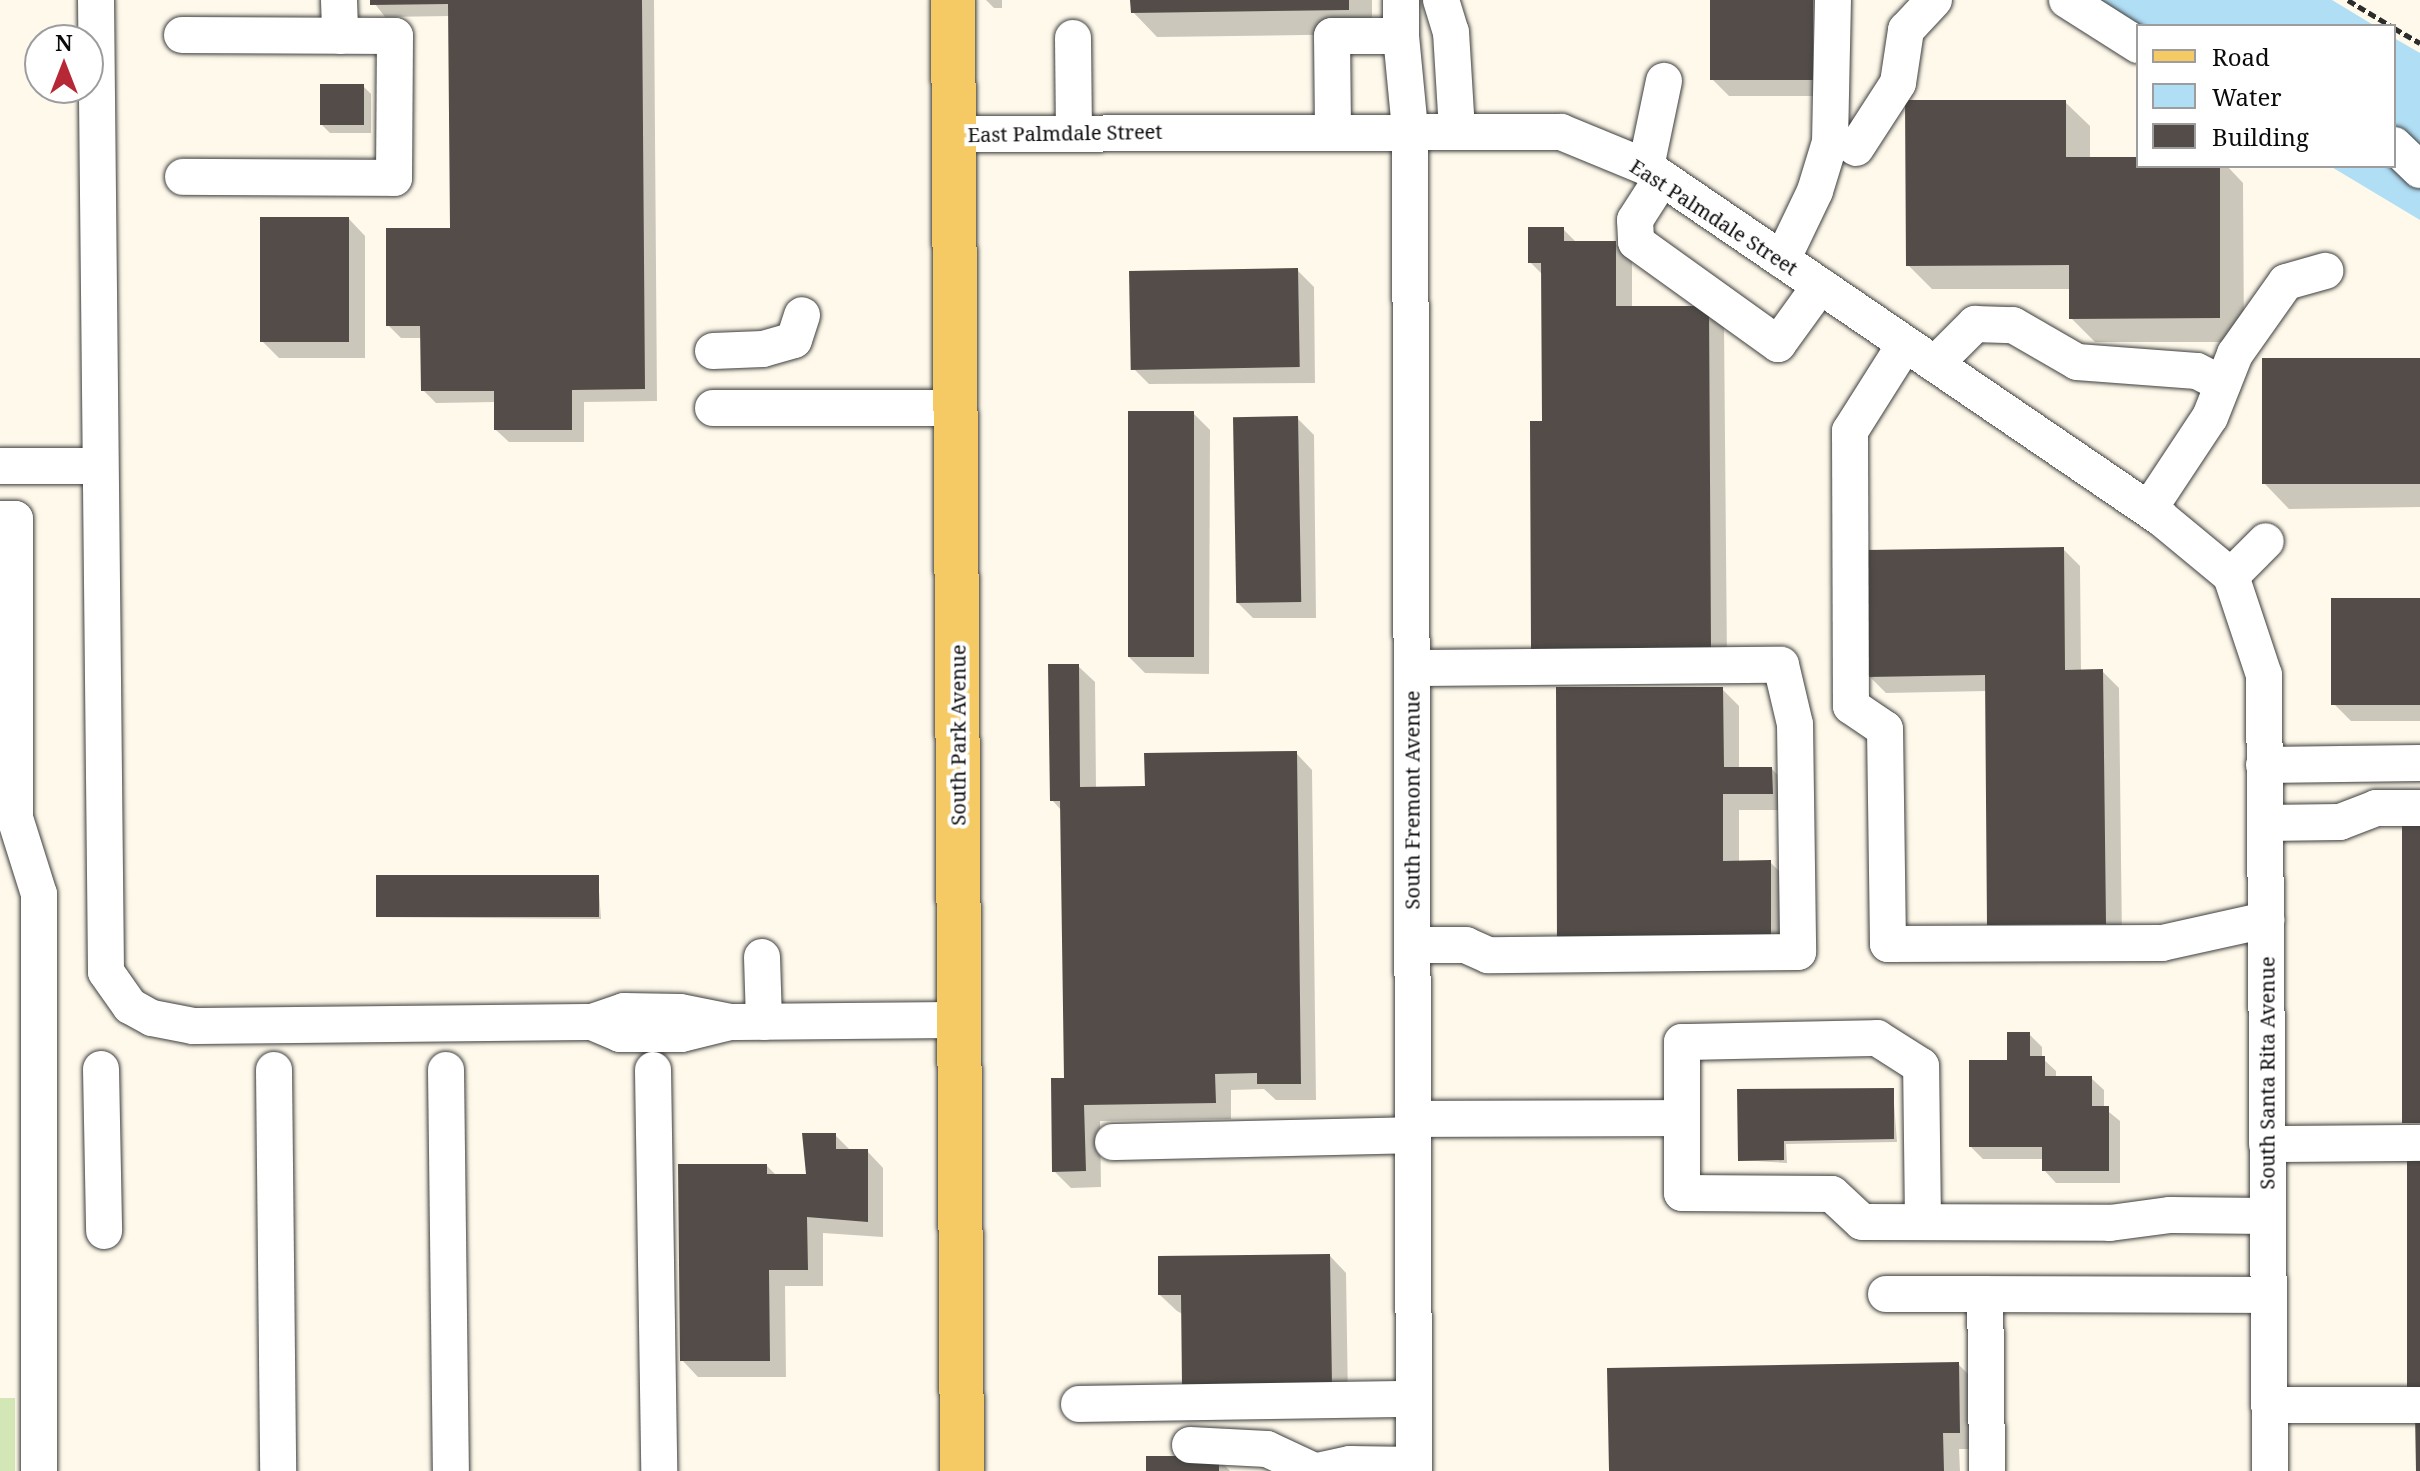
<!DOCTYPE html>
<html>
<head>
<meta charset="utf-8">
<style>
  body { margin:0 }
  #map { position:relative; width:2420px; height:1471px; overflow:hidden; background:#fef9ea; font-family:"Noto Serif",serif }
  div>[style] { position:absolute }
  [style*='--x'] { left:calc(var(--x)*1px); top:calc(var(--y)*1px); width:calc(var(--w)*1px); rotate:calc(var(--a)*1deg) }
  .green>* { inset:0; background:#d2e7b5; transform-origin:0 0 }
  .water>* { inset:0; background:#b0def4 }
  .shadow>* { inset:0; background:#0003 }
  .building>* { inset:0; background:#534c48; transform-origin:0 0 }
  .path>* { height:5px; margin-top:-2.5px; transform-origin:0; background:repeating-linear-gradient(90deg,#2d2d2d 0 8px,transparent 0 12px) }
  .roads { filter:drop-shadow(0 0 2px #3e3e3e) drop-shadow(0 0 2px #3e3e3e) }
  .minor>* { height:36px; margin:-18px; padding:0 18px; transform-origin:18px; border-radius:18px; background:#fff }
  .major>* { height:44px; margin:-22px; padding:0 22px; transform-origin:22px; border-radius:22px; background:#f5ca64 }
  span { translate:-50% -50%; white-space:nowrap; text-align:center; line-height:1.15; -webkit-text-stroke:8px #fff; paint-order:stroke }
  .street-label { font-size:20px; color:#0b0b0b }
  .legend { position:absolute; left:2136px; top:24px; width:260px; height:144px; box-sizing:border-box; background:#fff; border:2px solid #9d9d9d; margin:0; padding:10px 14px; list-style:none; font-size:24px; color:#0b0b0b }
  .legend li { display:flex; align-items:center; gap:16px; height:40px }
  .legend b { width:40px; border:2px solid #9d9d9d }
  .north { position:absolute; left:24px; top:24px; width:80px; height:80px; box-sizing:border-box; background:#fff; border:2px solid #9d9d9d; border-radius:50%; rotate:0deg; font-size:22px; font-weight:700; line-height:32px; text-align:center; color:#0b0b0b }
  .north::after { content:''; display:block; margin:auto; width:28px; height:36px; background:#b62836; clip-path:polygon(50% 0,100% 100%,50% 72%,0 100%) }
</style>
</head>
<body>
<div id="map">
  <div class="green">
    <div style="left:0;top:1398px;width:15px;height:73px"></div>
  </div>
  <div class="water">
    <div style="clip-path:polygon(2086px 0,2332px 0,2375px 26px,2138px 26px)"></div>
    <div style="clip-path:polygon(2394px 38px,2420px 53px,2420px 220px,2330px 166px,2394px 166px)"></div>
  </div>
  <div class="shadow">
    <div style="clip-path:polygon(372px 0,654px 0,657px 401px,584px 402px,584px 442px,509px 442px,496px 430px,496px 402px,436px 403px,423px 390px,422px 338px,401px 338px,388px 325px,452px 230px,450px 16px,385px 17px)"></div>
    <div style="clip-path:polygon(986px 0,1002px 0,1002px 8px,994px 8px)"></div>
    <div style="clip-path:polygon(1132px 0,1372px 0,1372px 34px,1157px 37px,1133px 12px)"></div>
    <div style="clip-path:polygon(1712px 0,1829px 0,1830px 96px,1729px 96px,1712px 79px)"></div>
    <div style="clip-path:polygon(363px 86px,371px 94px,371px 133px,330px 133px,322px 125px)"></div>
    <div style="clip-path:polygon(2065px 102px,2090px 126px,2090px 159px,2138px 158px,2138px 166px,2227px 166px,2243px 183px,2244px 342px,2095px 342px,2071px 318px,2071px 289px,1932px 289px,1908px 265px)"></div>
    <div style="clip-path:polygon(349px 219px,365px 236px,365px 358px,279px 358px,262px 341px)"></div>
    <div style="clip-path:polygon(1563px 229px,1577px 243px,1615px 243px,1632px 260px,1632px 308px,1708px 308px,1724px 324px,1727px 664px,1550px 665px,1533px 648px,1544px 423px,1543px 275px,1530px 262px)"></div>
    <div style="clip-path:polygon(1297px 270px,1314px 287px,1315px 383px,1149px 384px,1132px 367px)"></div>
    <div style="clip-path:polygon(2420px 360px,2420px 507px,2289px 509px,2265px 484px)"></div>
    <div style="clip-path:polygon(1193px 413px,1210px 430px,1209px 674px,1145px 673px,1129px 657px)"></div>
    <div style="clip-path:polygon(1297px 418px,1314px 435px,1316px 618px,1253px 618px,1236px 601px)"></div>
    <div style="clip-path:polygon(2063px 549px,2080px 566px,2081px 671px,2102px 671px,2119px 688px,2122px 940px,2006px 941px,1989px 924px,1987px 691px,1886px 693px,1869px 676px)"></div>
    <div style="clip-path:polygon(2420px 600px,2420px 721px,2351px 721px,2334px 704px)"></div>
    <div style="clip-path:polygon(1078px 666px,1095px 682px,1096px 789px,1147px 788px,1296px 753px,1312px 770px,1316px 1100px,1276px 1100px,1264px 1089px,1231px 1090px,1231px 1119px,1100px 1121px,1101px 1187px,1071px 1188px,1054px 1171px,1066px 1080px,1062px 811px,1052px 800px)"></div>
    <div style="clip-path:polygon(1558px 689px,1722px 689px,1739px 706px,1739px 769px,1772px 769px,1788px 786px,1789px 810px,1739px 810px,1739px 862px,1770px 862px,1787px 879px,1787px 959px)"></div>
    <div style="clip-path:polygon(598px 877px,601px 919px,378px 917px)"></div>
    <div style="clip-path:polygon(2029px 1034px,2042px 1047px,2042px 1058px,2056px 1071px,2056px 1078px,2091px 1078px,2104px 1090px,2104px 1108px,2120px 1121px,2120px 1183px,2056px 1183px,2044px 1170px,2044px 1159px,1983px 1159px,1971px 1147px,2009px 1062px)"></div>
    <div style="clip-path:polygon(1893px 1090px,1897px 1142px,1786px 1144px,1787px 1163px,1740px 1160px)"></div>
    <div style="clip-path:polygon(835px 1135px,851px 1151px,867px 1151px,883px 1168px,883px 1237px,823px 1233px,823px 1286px,785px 1286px,786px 1377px,698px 1377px,682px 1360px,767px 1166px,777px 1176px,809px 1176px)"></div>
    <div style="clip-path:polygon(1330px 1256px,1346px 1273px,1348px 1402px,1177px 1311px,1160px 1295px)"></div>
    <div style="clip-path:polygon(1958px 1364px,1975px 1381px,1976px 1449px,1959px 1449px,1960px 1471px,1611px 1471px)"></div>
    <div style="clip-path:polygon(1218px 1458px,1230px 1471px,1259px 1471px,1148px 1471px)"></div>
  </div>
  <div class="building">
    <div style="clip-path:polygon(370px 0,642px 0,645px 389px,572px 390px,572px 430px,494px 430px,494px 391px,421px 391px,420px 326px,386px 326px,386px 228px,450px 228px,448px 4px,370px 5px)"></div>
    <div style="clip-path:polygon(1130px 0,1349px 0,1349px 10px,1131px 13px)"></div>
    <div style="left:1710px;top:0;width:103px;height:80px"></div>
    <div style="left:320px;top:84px;width:44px;height:41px"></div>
    <div style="clip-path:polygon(1905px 100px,2066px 100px,2066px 157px,2138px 157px,2138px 166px,2220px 166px,2220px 318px,2069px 319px,2069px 265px,1906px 266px)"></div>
    <div style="left:260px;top:217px;width:89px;height:125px"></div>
    <div style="clip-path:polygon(1528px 227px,1564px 227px,1564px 241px,1616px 241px,1616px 306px,1709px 306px,1711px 648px,1531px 649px,1530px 421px,1542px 421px,1541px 263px,1528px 263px)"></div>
    <div style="left:1298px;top:268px;width:99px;height:169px;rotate:89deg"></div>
    <div style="left:2420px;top:358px;width:126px;height:158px;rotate:90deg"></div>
    <div style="left:1128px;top:411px;width:66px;height:246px"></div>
    <div style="left:1298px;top:416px;width:186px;height:65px;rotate:89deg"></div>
    <div style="clip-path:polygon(2064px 547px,2065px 670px,2103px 669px,2106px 924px,1987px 925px,1985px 675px,1867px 677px,1866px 550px)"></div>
    <div style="left:2331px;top:598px;width:89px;height:107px"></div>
    <div style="clip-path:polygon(1048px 664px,1079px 664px,1080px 787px,1145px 786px,1144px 753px,1297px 751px,1301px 1084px,1257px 1084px,1257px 1073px,1215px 1074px,1216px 1103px,1084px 1105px,1086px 1171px,1052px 1172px,1051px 1078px,1064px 1078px,1060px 801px,1050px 801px)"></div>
    <div style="clip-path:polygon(1556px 687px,1723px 687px,1724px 767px,1772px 767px,1773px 794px,1723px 794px,1723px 861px,1771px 860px,1771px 943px,1557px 944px)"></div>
    <div style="left:2402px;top:816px;width:18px;height:307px"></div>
    <div style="left:599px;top:875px;width:42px;height:223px;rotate:90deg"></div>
    <div style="clip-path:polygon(2007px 1032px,2030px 1032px,2030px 1056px,2045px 1056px,2045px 1076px,2092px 1076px,2092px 1106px,2109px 1106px,2109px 1171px,2042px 1171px,2042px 1147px,1969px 1147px,1969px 1060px,2007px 1060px)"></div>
    <div style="clip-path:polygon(1894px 1088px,1894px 1139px,1784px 1141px,1784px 1160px,1738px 1161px,1737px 1089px)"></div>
    <div style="clip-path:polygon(802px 1133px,836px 1133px,836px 1149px,868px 1149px,868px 1222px,807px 1217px,808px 1270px,769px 1270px,770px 1361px,680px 1361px,678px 1164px,767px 1164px,767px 1174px,806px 1174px)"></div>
    <div style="left:2407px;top:1160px;width:13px;height:232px"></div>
    <div style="clip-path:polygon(1330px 1254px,1332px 1386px,1182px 1387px,1181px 1295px,1158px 1295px,1158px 1256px)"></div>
    <div style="clip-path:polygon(1959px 1362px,1960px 1433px,1943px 1433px,1944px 1471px,1609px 1471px,1607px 1368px)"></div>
    <div style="clip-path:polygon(2415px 1413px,2420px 1413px,2420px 1471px,2416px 1471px)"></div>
    <div style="left:1219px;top:1456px;width:15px;height:73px;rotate:90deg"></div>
  </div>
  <div class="path">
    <div style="--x:2348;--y:0;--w:50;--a:31.2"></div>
    <div style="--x:2394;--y:28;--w:30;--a:30"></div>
  </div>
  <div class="roads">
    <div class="minor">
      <div style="--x:96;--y:0;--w:972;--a:89.41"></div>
      <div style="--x:106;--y:972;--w:42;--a:54.8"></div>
      <div style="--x:130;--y:1006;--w:25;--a:29"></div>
      <div style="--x:152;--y:1018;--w:42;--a:11"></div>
      <div style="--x:193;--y:1026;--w:399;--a:-0.6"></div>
      <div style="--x:339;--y:0;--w:36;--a:88"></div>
      <div style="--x:1441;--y:0;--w:34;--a:73"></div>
      <div style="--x:1451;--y:32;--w:98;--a:86.5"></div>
      <div style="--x:2067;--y:0;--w:84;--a:32.4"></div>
      <div style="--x:182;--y:35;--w:213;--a:0.3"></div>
      <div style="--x:395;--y:36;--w:142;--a:90.4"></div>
      <div style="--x:394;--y:178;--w:211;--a:-179.7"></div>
      <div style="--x:1401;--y:36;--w:93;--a:84.5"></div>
      <div style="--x:1410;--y:129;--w:1342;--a:89.83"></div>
      <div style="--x:1073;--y:38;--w:95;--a:89.4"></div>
      <div style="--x:1333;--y:130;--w:94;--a:-90.6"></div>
      <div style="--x:1332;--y:36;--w:69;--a:0"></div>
      <div style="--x:1401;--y:36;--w:36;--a:-90"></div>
      <div style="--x:955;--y:134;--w:606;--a:-0.19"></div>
      <div style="--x:1561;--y:132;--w:92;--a:22.4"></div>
      <div style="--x:1646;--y:167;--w:623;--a:34.28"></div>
      <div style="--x:2161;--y:518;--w:91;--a:39.6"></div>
      <div style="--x:2231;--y:576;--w:104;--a:71.6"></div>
      <div style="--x:2264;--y:675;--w:796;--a:89.57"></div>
      <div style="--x:2394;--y:145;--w:36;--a:44"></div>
      <div style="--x:1856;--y:148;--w:77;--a:-57.1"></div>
      <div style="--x:1898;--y:83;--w:54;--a:-81.4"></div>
      <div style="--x:1906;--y:30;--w:41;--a:-47"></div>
      <div style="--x:1646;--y:167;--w:88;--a:-78.2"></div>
      <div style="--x:1662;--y:178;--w:50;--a:122.7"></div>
      <div style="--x:1635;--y:220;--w:22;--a:87"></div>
      <div style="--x:1636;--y:242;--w:175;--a:35.7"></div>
      <div style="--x:1778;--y:344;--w:72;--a:-54.1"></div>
      <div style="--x:1782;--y:260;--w:76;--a:-64.4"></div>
      <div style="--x:1815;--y:191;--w:51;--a:-73"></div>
      <div style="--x:1830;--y:142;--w:142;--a:-88.8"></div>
      <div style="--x:1905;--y:344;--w:103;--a:122.3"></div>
      <div style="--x:1850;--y:431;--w:275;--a:89.8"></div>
      <div style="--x:1851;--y:706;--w:41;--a:34.1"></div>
      <div style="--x:1885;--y:729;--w:215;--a:89.2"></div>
      <div style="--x:1888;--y:944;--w:274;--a:-0.2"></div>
      <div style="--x:2162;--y:943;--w:107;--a:-12.5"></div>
      <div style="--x:713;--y:351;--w:50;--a:-2.3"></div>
      <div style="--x:763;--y:349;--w:32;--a:-16"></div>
      <div style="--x:794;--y:340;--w:26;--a:-72"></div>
      <div style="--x:1935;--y:364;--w:57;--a:-45"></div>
      <div style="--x:1975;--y:324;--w:38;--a:2"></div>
      <div style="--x:2013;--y:325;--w:74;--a:30"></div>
      <div style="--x:2077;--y:362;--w:120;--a:4.3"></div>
      <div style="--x:2197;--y:371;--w:29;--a:27"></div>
      <div style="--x:713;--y:408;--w:244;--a:0"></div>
      <div style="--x:0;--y:466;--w:99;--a:0"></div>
      <div style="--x:2149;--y:509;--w:110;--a:-56.5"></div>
      <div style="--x:2210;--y:417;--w:68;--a:-68.4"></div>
      <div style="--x:2235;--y:354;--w:88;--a:-54.7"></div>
      <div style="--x:2286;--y:282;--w:41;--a:-15.8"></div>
      <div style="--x:0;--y:519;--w:15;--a:0"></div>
      <div style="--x:15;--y:519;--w:299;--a:90"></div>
      <div style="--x:15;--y:818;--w:80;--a:72.5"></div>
      <div style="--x:39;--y:894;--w:577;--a:90"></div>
      <div style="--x:2231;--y:576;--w:49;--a:-45"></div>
      <div style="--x:1412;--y:668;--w:369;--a:-0.5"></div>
      <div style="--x:1781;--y:665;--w:61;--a:76.7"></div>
      <div style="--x:1795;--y:724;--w:228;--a:89.2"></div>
      <div style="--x:1798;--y:952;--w:310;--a:179.4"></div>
      <div style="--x:1488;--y:955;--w:24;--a:-156"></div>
      <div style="--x:1466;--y:945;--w:53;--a:180"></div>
      <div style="--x:2264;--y:765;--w:156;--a:-0.7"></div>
      <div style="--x:2265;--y:823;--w:75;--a:-0.8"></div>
      <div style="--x:2340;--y:822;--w:39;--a:-21"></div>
      <div style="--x:2376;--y:808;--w:44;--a:0"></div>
      <div style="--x:762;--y:957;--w:65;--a:88.2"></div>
      <div style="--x:730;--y:1022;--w:50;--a:166.2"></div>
      <div style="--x:681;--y:1034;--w:61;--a:180"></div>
      <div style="--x:620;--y:1034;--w:30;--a:-157"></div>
      <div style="--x:592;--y:1022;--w:34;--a:-19"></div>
      <div style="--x:624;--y:1011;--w:56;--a:1"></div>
      <div style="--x:680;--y:1012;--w:51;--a:11.3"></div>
      <div style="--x:730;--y:1022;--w:230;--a:-0.5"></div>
      <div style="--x:101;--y:1069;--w:162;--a:88.9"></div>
      <div style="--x:274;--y:1070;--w:401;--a:89.4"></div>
      <div style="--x:446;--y:1070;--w:401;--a:89.3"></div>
      <div style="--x:653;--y:1070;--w:401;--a:89.1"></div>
      <div style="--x:1413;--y:1119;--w:269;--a:-0.2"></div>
      <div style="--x:1113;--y:1142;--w:300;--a:-1.3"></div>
      <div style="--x:2267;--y:1144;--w:153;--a:-0.4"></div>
      <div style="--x:1923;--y:1222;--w:156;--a:-90.7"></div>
      <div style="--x:1921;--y:1066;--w:52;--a:-147.5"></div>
      <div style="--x:1877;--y:1038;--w:195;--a:178.8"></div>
      <div style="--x:1682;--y:1042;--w:151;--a:90"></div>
      <div style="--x:1682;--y:1193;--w:150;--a:0.4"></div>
      <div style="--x:1832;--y:1194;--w:41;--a:43"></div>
      <div style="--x:1862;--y:1222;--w:248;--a:0.2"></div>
      <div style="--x:2110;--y:1223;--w:61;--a:-7.6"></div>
      <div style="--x:2170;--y:1215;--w:98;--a:0.6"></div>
      <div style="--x:1886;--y:1294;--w:99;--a:0"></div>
      <div style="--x:1079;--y:1404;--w:335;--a:-0.9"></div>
      <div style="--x:2269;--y:1405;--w:151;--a:0"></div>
      <div style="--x:1190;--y:1445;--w:77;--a:3"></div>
      <div style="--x:1267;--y:1449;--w:52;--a:25.1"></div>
      <div style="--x:1317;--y:1471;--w:34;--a:-12"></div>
      <div style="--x:1350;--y:1464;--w:64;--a:0.9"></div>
      <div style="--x:1987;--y:1471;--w:177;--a:-90.6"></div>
      <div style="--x:1985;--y:1294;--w:283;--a:0.2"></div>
    </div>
    <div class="major">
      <div style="--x:953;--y:0;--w:1471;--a:89.65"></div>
    </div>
  </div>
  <div class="street-label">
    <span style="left:1065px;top:133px;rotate:-1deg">East Palmdale Street</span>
    <span style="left:1714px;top:217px;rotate:33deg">East Palmdale Street</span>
    <span style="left:958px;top:735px;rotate:-90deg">South Park Avenue</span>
    <span style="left:1412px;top:800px;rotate:-90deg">South Fremont Avenue</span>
    <span style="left:2267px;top:1073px;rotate:-90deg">South Santa Rita Avenue</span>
  </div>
  <ul class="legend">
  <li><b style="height:10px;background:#f5ca64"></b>Road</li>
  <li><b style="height:22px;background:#b0def4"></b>Water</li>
  <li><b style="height:22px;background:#534c48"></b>Building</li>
  </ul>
  <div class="north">N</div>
</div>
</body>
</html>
